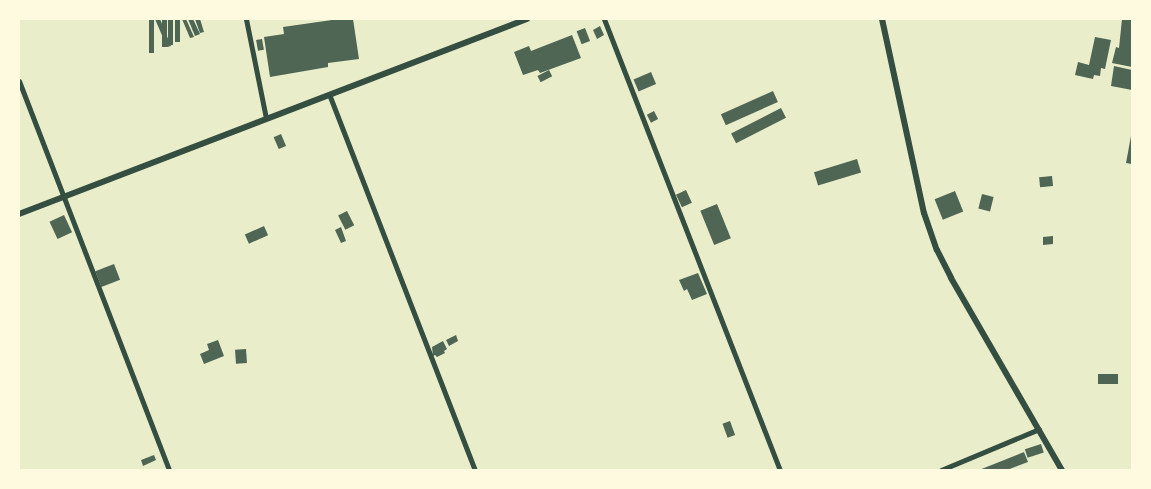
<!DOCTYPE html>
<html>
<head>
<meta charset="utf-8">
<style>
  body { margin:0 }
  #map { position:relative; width:1151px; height:489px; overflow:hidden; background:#e9edc9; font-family:Montserrat,sans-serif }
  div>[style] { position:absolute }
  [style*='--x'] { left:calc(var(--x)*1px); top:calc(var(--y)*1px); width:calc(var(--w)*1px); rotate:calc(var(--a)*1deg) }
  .building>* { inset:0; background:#4f6655; transform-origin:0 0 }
  .minor>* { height:5px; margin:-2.5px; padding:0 2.5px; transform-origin:2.5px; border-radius:2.5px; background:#344e41 }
  .tertiary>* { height:6px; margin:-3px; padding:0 3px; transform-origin:3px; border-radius:3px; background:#344e41 }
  span { translate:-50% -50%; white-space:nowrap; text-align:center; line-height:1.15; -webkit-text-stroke:5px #fefae0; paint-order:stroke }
  .frame { position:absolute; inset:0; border:20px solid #fefae0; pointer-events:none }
</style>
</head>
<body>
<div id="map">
  <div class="building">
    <div style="left:149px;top:19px;width:5px;height:34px"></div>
    <div style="clip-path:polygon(155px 19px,160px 19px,171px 46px,167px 47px)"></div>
    <div style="left:162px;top:19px;width:5px;height:28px"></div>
    <div style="left:168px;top:19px;width:5px;height:26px"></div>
    <div style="left:175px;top:19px;width:5px;height:23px"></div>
    <div style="clip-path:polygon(182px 19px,186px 19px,194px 37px,190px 38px)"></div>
    <div style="clip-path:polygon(188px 19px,193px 19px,200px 34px,195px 36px)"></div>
    <div style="clip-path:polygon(195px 19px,200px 19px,204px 32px,200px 33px)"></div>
    <div style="clip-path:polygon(339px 19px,353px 19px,359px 59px,328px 63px,328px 67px,270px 77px,264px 37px,284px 34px,283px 27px)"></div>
    <div style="clip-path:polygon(1122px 19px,1132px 19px,1132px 67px,1112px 63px,1116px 47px,1119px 48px)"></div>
    <div style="clip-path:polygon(600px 26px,604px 35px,597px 39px,593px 30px)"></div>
    <div style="left:585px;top:28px;width:14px;height:9px;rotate:69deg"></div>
    <div style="clip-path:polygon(572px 35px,581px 58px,540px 73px,538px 70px,523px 75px,514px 52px,529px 46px,531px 51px)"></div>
    <div style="clip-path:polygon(1095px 37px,1111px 40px,1105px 69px,1101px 68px,1100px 76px,1094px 75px,1093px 79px,1075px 75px,1078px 62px,1089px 65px)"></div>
    <div style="left:262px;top:39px;width:11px;height:6px;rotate:80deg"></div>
    <div style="clip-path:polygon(1114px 66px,1132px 70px,1132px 90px,1111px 86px)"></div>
    <div style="left:549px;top:70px;width:7px;height:13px;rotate:63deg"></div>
    <div style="left:651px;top:72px;width:13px;height:19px;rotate:67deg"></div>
    <div style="left:773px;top:91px;width:12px;height:57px;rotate:66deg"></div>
    <div style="left:781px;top:108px;width:11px;height:56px;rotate:63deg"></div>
    <div style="left:654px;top:111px;width:9px;height:8px;rotate:63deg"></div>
    <div style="left:281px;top:134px;width:13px;height:8px;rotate:67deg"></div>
    <div style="clip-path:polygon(1131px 136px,1132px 136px,1132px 164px,1126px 163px)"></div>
    <div style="left:857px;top:159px;width:14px;height:45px;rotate:73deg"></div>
    <div style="left:1052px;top:176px;width:10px;height:13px;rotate:84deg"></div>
    <div style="left:686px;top:190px;width:14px;height:11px;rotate:65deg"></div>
    <div style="left:955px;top:191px;width:22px;height:22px;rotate:68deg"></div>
    <div style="left:982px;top:194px;width:12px;height:15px;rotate:14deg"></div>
    <div style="left:717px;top:204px;width:37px;height:18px;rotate:68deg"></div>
    <div style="left:347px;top:211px;width:16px;height:10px;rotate:63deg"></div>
    <div style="left:64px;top:215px;width:19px;height:16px;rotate:65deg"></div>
    <div style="left:264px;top:226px;width:10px;height:21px;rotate:66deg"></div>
    <div style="clip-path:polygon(341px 227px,346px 241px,341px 243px,335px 230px)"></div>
    <div style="clip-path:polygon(1053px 236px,1053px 244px,1043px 245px,1043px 237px)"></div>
    <div style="left:114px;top:264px;width:17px;height:20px;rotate:69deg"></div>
    <div style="clip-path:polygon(698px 273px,707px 294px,692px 300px,687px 289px,684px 291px,679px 280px)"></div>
    <div style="clip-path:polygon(456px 335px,458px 341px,449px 346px,446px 340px)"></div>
    <div style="clip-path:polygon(218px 340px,224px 356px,204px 364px,200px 354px,209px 350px,207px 344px)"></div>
    <div style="clip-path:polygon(443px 341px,447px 349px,444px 351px,445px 353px,437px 357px,435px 355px,433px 356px,432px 347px)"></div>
    <div style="left:246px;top:349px;width:14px;height:11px;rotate:86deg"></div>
    <div style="left:1098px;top:374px;width:20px;height:10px"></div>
    <div style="left:730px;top:421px;width:15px;height:8px;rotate:70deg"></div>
    <div style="left:1041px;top:444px;width:9px;height:17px;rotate:72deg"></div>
    <div style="clip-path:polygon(1024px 452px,1028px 462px,1007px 470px,979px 470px)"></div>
    <div style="clip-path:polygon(154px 455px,156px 460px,143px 466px,141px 460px)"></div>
  </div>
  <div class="minor">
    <div style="--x:246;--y:19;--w:101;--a:78.6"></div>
    <div style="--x:604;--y:19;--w:484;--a:68.7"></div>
    <div style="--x:19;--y:81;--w:417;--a:68.9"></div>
    <div style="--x:329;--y:94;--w:403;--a:68.8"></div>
    <div style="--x:941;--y:470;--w:106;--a:-22.7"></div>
  </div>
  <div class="tertiary">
    <div style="--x:882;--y:19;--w:198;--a:77.8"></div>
    <div style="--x:924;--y:213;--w:39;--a:71"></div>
    <div style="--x:937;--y:250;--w:31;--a:63"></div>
    <div style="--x:951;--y:278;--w:222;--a:60"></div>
    <div style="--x:19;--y:214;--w:544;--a:-21"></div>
  </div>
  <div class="frame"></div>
</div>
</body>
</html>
